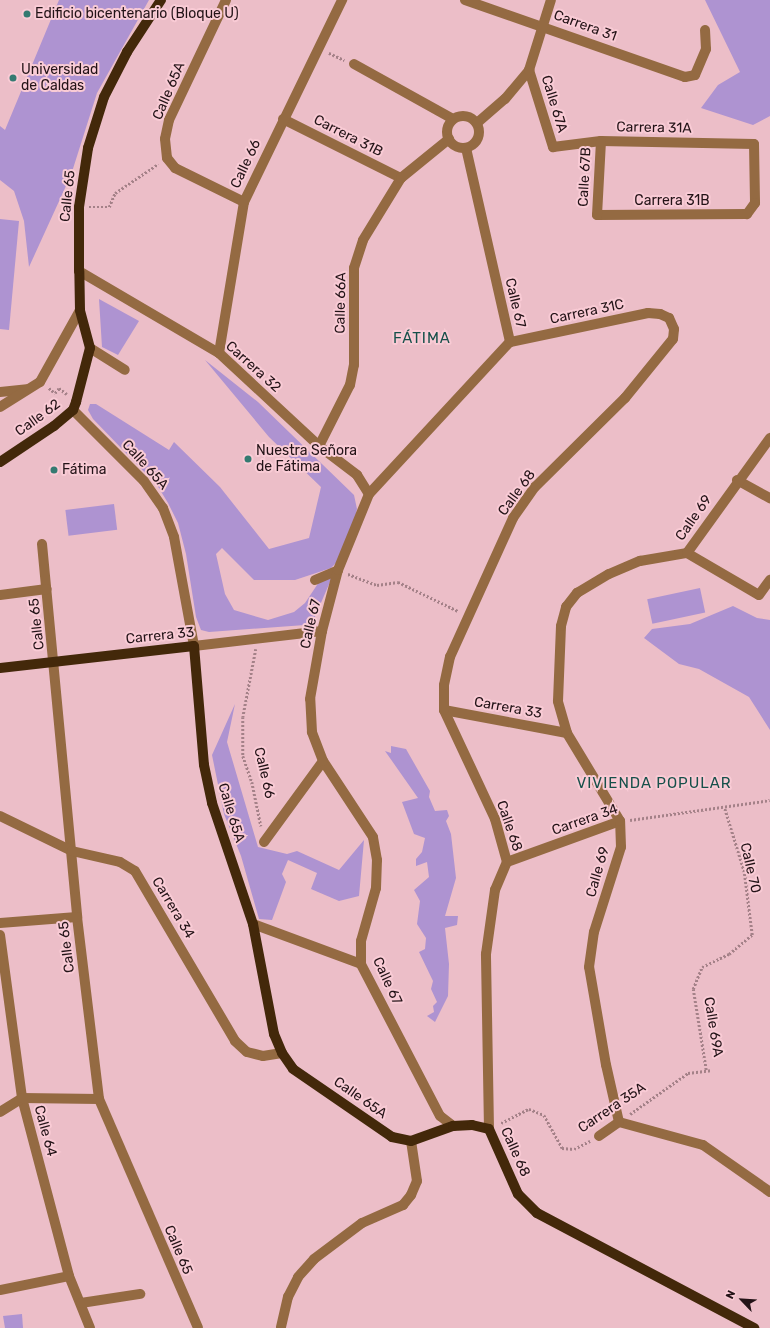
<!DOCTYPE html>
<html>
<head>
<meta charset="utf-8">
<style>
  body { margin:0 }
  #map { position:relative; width:770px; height:1328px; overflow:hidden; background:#ecbec8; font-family:Rubik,sans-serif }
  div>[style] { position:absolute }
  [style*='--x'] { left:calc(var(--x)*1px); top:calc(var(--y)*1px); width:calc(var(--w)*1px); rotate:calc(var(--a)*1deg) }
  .green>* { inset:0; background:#ae93d1; transform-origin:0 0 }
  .path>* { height:2.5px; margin-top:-1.25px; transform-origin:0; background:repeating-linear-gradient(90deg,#a48188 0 2px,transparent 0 4px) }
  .minor>* { height:10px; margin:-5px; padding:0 5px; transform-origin:5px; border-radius:5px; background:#946a42 }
  .minor>.ring { margin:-5px; padding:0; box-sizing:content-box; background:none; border:10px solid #946a42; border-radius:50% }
  .major>* { height:10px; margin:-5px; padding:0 5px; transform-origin:5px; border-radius:5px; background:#43280a }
  .dots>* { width:11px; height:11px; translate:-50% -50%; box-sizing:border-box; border:2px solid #f9cbd5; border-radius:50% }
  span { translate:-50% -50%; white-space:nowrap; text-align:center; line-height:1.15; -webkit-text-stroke:4px #f9cbd5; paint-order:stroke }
  .poi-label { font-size:14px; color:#231317 }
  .left { translate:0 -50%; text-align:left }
  .street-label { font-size:14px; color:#231317 }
  .neighbourhood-label { font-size:15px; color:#16504a; letter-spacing:1px }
  .north { position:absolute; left:722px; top:1280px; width:40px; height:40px; -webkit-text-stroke:3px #f9cbd5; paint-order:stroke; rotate:295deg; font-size:11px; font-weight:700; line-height:16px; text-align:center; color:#231317 }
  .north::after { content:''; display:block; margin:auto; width:14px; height:18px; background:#231317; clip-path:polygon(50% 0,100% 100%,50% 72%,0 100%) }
</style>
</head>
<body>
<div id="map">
  <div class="green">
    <div style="clip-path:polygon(59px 0,149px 0,97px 93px,71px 175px,29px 267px,24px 221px,14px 191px,0 180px,0 126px,5px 130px)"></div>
    <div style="clip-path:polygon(705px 0,770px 0,770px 116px,753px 125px,701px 108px,718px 85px,740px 72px)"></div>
    <div style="clip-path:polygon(0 219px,19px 221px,9px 330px,0 329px)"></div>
    <div style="clip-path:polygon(99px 299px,139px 321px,118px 355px,102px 347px)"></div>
    <div style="clip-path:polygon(205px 360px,258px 402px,354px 495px,357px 509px,354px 523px,339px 560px,331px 568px,295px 580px,254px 580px,222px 548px,216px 554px,225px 594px,234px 610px,268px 620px,294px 612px,305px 603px,319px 582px,333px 575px,314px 619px,305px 625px,209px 632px,201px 630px,196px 617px,186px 554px,178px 523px,168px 503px,157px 485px,93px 419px,88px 410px,90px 404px,96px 404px,169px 450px,174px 442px,220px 487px,269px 549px,309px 538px,321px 487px,269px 437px)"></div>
    <div style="left:114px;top:504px;width:26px;height:49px;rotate:83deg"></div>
    <div style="left:700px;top:588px;width:25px;height:54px;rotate:78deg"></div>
    <div style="clip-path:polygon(733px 606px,757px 618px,770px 620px,770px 730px,749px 697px,699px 669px,679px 664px,644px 638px,652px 629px,690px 624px)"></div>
    <div style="clip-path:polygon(235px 704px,227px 742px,258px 847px,287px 854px,297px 851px,339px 870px,364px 840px,359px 896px,339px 901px,311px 889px,317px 873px,288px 860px,282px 874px,286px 882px,272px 920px,259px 919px,241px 856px,224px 814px,212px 755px)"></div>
    <div style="clip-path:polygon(391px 746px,406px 749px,430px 791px,429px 797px,435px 811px,447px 810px,449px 816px,446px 821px,451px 834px,456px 878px,445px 916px,458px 916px,457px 925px,445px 928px,449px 964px,448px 996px,435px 1022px,427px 1016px,434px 1012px,433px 1006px,437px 1002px,431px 989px,433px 981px,419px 952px,425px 949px,426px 938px,417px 924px,420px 901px,414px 890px,429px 877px,427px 862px,416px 866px,416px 859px,422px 852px,425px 838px,414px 834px,402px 802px,418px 798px,385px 751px,391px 753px)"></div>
    <div style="clip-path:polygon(22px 1314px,23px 1328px,5px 1328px,3px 1316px)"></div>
  </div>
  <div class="path">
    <div style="--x:329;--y:53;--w:17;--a:25"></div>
    <div style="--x:89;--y:207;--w:20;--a:0"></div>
    <div style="--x:109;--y:207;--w:15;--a:-67"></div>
    <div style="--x:115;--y:193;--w:52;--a:-34"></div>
    <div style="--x:49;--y:388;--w:8;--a:40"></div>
    <div style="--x:55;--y:393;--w:6;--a:-51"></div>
    <div style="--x:59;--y:388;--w:10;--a:37"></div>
    <div style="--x:348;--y:574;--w:31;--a:21"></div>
    <div style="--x:377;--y:585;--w:21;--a:-8"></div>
    <div style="--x:398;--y:582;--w:67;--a:25.8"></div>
    <div style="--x:256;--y:649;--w:69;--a:100.8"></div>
    <div style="--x:243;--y:717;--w:39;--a:90"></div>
    <div style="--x:243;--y:756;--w:28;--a:71"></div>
    <div style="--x:252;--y:782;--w:45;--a:78.4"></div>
    <div style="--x:630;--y:820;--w:141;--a:-8.1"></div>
    <div style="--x:706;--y:1070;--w:82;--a:-99.1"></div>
    <div style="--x:693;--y:989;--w:24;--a:-68"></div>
    <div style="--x:702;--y:967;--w:30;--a:-26"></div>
    <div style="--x:729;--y:954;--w:30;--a:-40"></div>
    <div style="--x:752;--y:935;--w:64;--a:-97.2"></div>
    <div style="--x:744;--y:872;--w:68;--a:-107.1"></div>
    <div style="--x:630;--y:1114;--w:71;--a:-35.3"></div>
    <div style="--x:688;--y:1073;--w:23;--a:-7"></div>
    <div style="--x:501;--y:1123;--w:31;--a:-27"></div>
    <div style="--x:529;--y:1109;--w:16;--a:22"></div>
    <div style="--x:544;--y:1115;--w:38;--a:61"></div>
    <div style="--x:562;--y:1148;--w:12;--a:5"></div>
    <div style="--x:574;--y:1149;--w:18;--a:-27"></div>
  </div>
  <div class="minor">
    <div style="--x:226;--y:0;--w:133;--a:115.4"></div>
    <div style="--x:169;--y:120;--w:19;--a:102"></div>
    <div style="--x:165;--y:139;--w:19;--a:84"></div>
    <div style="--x:167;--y:158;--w:13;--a:51"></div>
    <div style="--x:175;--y:168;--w:77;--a:26.2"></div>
    <div style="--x:465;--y:0;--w:233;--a:19.3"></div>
    <div style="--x:685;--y:77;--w:10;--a:-11"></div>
    <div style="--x:695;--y:75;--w:28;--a:-67"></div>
    <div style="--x:706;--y:49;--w:19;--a:-93"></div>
    <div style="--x:354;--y:64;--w:113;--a:29.1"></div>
    <div style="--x:529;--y:70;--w:81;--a:72.7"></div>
    <div style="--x:553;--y:147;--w:48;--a:-7.1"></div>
    <div style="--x:601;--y:141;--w:153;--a:1.1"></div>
    <div style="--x:754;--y:144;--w:59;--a:89"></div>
    <div style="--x:755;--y:203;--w:14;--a:126"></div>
    <div style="--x:747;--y:214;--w:150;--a:179.6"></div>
    <div style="--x:597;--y:215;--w:74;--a:-86.9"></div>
    <div class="ring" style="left:447px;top:116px;width:22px;height:22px"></div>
    <div style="--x:283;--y:119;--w:132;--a:26.6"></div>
    <div style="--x:477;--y:123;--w:37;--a:-41"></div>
    <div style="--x:505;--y:99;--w:38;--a:-50"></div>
    <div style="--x:529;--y:70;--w:73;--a:-72.6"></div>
    <div style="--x:466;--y:148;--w:199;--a:77.2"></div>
    <div style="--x:79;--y:271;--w:162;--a:30.4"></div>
    <div style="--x:219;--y:353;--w:137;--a:42.9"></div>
    <div style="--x:319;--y:446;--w:48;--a:37.3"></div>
    <div style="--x:357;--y:475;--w:22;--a:58"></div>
    <div style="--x:90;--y:348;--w:41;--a:32.2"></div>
    <div style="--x:219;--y:353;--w:153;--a:-80.6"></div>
    <div style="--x:244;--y:202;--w:225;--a:-64.1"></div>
    <div style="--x:0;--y:392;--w:27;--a:-6"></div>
    <div style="--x:0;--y:407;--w:47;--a:-32"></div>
    <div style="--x:40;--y:382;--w:82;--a:-60.9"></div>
    <div style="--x:73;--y:410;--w:100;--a:45"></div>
    <div style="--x:144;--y:481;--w:33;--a:55"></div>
    <div style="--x:163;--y:508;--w:31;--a:69"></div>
    <div style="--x:174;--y:537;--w:111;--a:79.6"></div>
    <div style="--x:194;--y:646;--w:129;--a:-6.7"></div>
    <div style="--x:319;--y:446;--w:68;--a:-63.1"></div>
    <div style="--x:350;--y:385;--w:20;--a:-79"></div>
    <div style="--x:354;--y:365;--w:97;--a:-90"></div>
    <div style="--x:354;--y:268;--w:29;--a:-72"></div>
    <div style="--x:363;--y:240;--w:73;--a:-58.5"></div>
    <div style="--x:401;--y:178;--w:62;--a:-39.1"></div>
    <div style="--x:737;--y:480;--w:38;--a:29"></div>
    <div style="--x:42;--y:544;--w:375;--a:84.6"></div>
    <div style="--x:77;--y:917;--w:183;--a:83.1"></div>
    <div style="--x:99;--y:1099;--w:249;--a:66.6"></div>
    <div style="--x:687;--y:553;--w:83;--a:30.3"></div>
    <div style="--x:759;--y:595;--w:19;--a:-54"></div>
    <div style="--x:315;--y:580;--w:25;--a:-23"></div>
    <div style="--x:0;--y:595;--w:47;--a:-7.3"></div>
    <div style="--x:444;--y:710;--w:125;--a:10.6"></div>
    <div style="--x:0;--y:816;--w:80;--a:25.9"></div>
    <div style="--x:72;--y:851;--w:49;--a:12.9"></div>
    <div style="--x:120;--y:862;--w:17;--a:31"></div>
    <div style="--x:135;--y:871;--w:197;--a:59.5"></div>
    <div style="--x:235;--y:1041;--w:16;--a:43"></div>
    <div style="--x:247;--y:1052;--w:16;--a:14"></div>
    <div style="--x:263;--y:1056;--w:19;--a:-9"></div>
    <div style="--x:264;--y:842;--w:100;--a:-53.9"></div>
    <div style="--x:507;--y:862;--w:120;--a:-19.9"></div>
    <div style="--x:0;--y:923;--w:77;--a:-4.5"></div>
    <div style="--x:253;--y:924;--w:115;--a:20.3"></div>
    <div style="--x:0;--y:935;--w:164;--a:82.3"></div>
    <div style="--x:22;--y:1098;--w:184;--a:75.2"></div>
    <div style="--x:69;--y:1276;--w:56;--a:68"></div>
    <div style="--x:0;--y:1112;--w:26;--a:-32"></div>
    <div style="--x:22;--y:1098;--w:77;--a:0.7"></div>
    <div style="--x:619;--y:1122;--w:58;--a:-102.8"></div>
    <div style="--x:606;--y:1065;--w:99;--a:-99.8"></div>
    <div style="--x:589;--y:967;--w:35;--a:-82"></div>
    <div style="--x:594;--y:932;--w:89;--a:-72.4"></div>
    <div style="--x:621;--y:847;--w:26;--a:-92"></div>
    <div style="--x:620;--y:821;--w:103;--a:-121.1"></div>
    <div style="--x:567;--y:733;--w:33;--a:-106"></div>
    <div style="--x:558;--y:701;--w:75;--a:-87.7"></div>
    <div style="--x:561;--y:626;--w:20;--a:-75"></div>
    <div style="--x:566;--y:607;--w:18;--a:-52"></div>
    <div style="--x:577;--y:593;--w:37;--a:-31"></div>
    <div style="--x:609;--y:574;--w:34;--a:-23"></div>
    <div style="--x:640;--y:561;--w:48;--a:-9.7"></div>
    <div style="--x:687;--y:553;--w:142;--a:-54.2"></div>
    <div style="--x:619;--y:1122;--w:87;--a:15.3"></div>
    <div style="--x:703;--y:1145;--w:82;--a:35"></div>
    <div style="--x:453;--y:1126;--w:16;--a:-142"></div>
    <div style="--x:440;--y:1116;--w:171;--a:-117.5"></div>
    <div style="--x:361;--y:964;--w:23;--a:-90"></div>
    <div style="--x:361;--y:941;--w:55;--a:-74.2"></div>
    <div style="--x:376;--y:888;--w:28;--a:-88"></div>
    <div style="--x:377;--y:860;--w:23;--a:-100"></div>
    <div style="--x:373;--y:837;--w:91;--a:-123.3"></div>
    <div style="--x:323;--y:761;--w:31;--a:-111"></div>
    <div style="--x:312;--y:732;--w:33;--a:-93"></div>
    <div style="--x:310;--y:699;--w:69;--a:-80"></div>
    <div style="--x:322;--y:631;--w:63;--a:-75.3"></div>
    <div style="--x:338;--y:570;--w:82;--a:-67.8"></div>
    <div style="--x:369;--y:494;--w:207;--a:-47.2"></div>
    <div style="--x:489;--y:1129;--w:175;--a:-91"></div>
    <div style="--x:486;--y:954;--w:65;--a:-82"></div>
    <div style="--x:495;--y:890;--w:30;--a:-67"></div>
    <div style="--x:507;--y:862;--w:45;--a:-105.6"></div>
    <div style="--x:495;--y:819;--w:120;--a:-115.1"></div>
    <div style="--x:444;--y:710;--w:25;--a:-90"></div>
    <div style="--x:444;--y:685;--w:29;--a:-78"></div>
    <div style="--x:450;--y:657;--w:153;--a:-65.6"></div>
    <div style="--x:513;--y:518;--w:38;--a:-55"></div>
    <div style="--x:535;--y:487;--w:127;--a:-44.7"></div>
    <div style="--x:625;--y:398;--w:76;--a:-50.9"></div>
    <div style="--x:673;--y:339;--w:10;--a:-84"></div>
    <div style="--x:674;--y:329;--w:12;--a:-114"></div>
    <div style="--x:669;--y:318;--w:10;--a:-156"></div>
    <div style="--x:660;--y:314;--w:12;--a:-175"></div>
    <div style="--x:648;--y:313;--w:141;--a:168.1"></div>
    <div style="--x:599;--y:1136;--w:24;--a:-35"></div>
    <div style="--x:0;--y:1290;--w:70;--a:-11.5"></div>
    <div style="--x:81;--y:1303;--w:60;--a:-8.7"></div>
    <div style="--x:281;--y:1327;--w:31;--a:-77"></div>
    <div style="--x:288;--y:1297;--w:22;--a:-63"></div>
    <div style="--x:298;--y:1277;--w:24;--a:-48"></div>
    <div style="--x:314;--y:1259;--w:60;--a:-36.9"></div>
    <div style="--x:362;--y:1223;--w:45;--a:-23.7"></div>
    <div style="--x:403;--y:1205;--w:13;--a:-51"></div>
    <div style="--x:411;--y:1195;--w:15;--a:-67"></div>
    <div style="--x:417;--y:1181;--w:40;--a:-98.5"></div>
  </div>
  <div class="major">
    <div style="--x:0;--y:462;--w:65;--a:-33.7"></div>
    <div style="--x:54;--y:426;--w:25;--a:-40"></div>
    <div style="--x:73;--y:410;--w:9;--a:-69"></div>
    <div style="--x:76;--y:402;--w:56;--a:-75.5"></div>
    <div style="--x:90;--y:348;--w:39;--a:-105"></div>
    <div style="--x:80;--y:310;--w:39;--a:-91"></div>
    <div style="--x:79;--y:271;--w:64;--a:-90"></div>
    <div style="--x:79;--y:207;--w:60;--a:-81.3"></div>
    <div style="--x:88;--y:148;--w:53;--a:-72.6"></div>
    <div style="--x:104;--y:97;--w:51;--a:-62.9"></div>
    <div style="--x:127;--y:52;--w:62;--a:-56.8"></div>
    <div style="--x:0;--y:668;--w:195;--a:-6.5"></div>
    <div style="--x:194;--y:646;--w:119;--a:85.2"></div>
    <div style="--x:204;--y:765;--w:39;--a:78"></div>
    <div style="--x:212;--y:803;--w:128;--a:71.3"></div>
    <div style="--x:253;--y:924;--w:112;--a:79.2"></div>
    <div style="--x:274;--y:1034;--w:21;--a:67"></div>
    <div style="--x:282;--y:1053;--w:19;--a:55"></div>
    <div style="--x:293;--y:1069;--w:120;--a:34.5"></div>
    <div style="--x:392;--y:1137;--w:19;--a:12"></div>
    <div style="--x:411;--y:1141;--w:45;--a:-19.7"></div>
    <div style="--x:453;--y:1126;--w:19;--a:-3"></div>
    <div style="--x:472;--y:1125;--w:17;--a:13"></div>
    <div style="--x:489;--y:1129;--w:71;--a:66"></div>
    <div style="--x:518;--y:1194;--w:27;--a:45"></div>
    <div style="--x:537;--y:1213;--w:246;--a:27.9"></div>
  </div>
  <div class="dots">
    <div style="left:27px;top:14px;background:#347a71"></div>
    <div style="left:13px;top:78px;background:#347a71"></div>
    <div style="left:248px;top:459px;background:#347a71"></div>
    <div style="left:54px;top:470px;background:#347a71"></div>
  </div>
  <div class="poi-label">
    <span class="left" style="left:35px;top:14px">Edificio bicentenario (Bloque U)</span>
    <span class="left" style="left:21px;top:78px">Universidad<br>de Caldas</span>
    <span class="left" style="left:256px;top:459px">Nuestra Señora<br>de Fátima</span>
    <span class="left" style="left:62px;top:470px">Fátima</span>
  </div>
  <div class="street-label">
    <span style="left:585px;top:26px;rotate:20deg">Carrera 31</span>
    <span style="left:169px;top:91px;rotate:-67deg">Calle 65A</span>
    <span style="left:554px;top:104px;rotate:73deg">Calle 67A</span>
    <span style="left:654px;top:128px;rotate:1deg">Carrera 31A</span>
    <span style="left:348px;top:136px;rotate:27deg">Carrera 31B</span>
    <span style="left:246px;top:164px;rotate:-65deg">Calle 66</span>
    <span style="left:585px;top:177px;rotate:-87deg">Calle 67B</span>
    <span style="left:68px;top:196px;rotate:-84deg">Calle 65</span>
    <span style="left:672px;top:201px">Carrera 31B</span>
    <span style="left:341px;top:303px;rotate:-89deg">Calle 66A</span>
    <span style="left:515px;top:303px;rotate:77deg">Calle 67</span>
    <span style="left:587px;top:312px;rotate:-12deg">Carrera 31C</span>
    <span style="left:253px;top:367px;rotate:42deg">Carrera 32</span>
    <span style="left:38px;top:418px;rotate:-36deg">Calle 62</span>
    <span style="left:145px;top:465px;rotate:48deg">Calle 65A</span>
    <span style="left:517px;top:493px;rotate:-54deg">Calle 68</span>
    <span style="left:694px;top:518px;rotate:-55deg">Calle 69</span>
    <span style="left:37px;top:624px;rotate:-96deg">Calle 65</span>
    <span style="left:311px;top:624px;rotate:-77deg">Calle 67</span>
    <span style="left:160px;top:636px;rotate:-6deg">Carrera 33</span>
    <span style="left:508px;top:708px;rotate:10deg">Carrera 33</span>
    <span style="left:264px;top:773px;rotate:77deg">Calle 66</span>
    <span style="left:231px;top:813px;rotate:73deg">Calle 65A</span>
    <span style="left:585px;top:820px;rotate:-19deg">Carrera 34</span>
    <span style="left:509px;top:826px;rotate:71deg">Calle 68</span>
    <span style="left:750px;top:868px;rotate:77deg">Calle 70</span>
    <span style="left:598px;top:872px;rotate:-74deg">Calle 69</span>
    <span style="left:173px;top:908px;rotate:59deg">Carrera 34</span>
    <span style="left:67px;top:947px;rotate:-97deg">Calle 65</span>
    <span style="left:387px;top:981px;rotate:65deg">Calle 67</span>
    <span style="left:713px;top:1027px;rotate:81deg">Calle 69A</span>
    <span style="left:360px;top:1098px;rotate:35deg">Calle 65A</span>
    <span style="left:612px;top:1108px;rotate:-34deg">Carrera 35A</span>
    <span style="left:45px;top:1131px;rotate:75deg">Calle 64</span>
    <span style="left:515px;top:1152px;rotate:66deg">Calle 68</span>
    <span style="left:178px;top:1250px;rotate:67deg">Calle 65</span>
  </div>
  <div class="neighbourhood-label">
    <span style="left:422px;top:339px">FÁTIMA</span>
    <span style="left:654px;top:784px">VIVIENDA POPULAR</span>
  </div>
  <div class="north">N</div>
</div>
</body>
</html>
